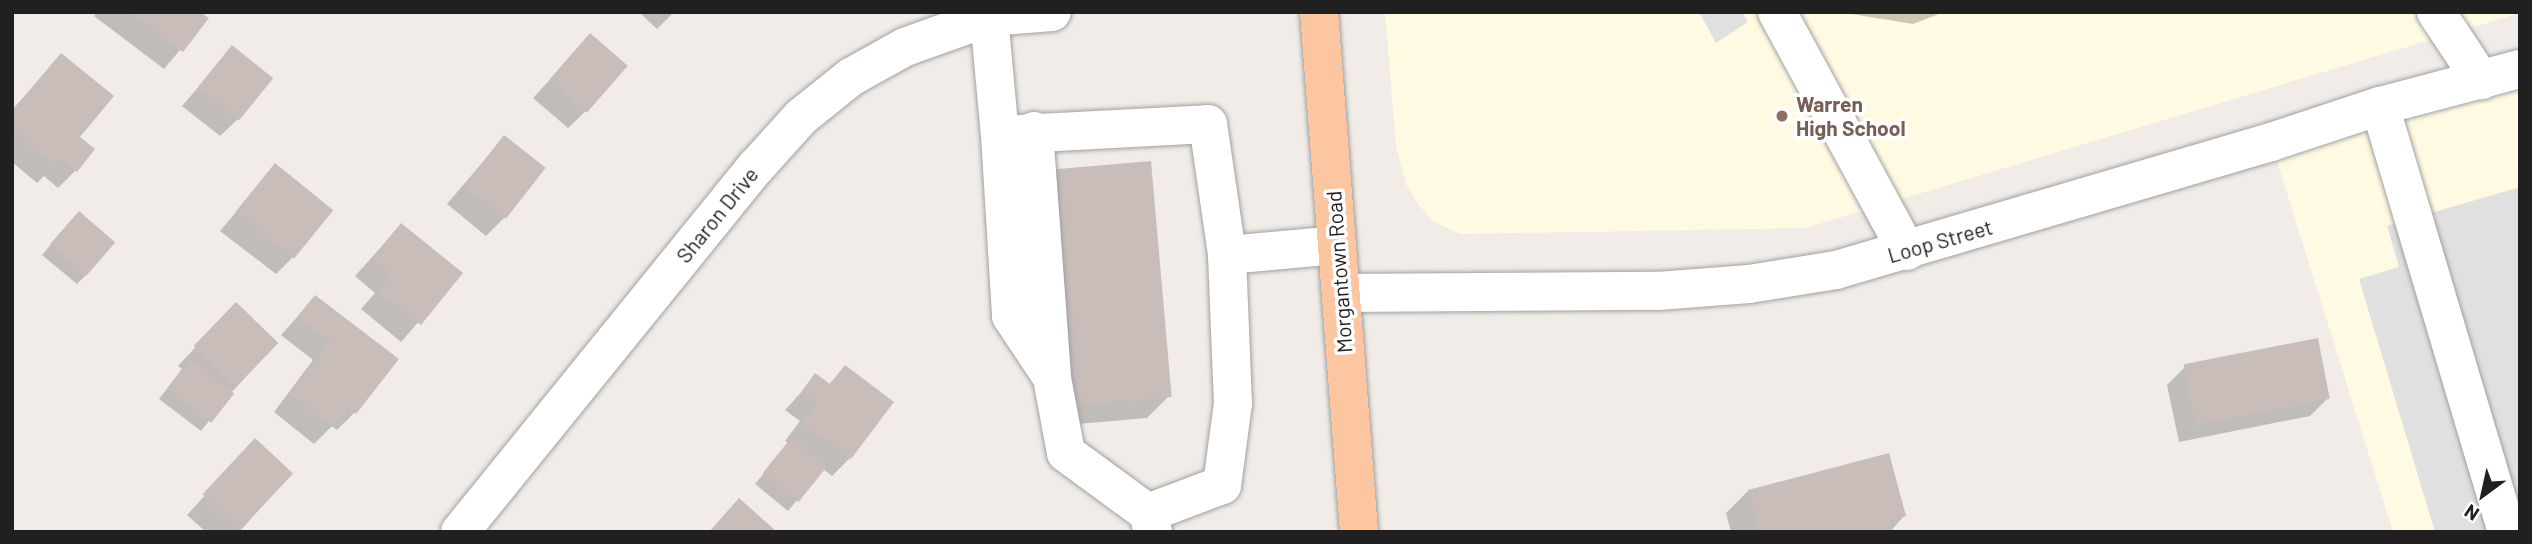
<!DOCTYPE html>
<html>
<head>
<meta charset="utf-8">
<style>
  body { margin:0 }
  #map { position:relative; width:2532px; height:544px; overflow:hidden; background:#f1ece7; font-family:Barlow,sans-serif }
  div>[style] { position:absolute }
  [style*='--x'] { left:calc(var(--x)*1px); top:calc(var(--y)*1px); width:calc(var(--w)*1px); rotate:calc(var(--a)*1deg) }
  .education>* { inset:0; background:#fffae1 }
  .parking>* { inset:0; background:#e0e0e0 }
  .shadow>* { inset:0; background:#0003 }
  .building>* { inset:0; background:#c9bdba; transform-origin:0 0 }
  .roads { filter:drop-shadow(0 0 2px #a1a1a1) drop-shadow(0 0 2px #a1a1a1) }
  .minor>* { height:38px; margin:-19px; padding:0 19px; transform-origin:19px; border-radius:19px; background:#fff }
  .major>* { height:38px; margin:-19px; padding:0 19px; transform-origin:19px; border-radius:19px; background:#fcc6a1 }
  .dots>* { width:19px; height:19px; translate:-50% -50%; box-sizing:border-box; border:4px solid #fff; border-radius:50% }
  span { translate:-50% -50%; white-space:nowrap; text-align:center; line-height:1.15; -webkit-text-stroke:7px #fff; paint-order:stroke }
  .education-label { font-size:21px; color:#785e54; font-weight:700 }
  .left { translate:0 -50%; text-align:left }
  .street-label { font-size:21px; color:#202020 }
  .frame { position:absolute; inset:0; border:14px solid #202020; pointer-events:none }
  .north { position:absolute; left:2448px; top:460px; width:70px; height:70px; -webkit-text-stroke:5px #fff; paint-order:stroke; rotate:213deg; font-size:19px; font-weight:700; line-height:28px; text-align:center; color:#202020 }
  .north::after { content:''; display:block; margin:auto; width:24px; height:32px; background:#202020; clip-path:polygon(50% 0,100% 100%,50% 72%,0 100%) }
</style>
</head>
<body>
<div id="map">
  <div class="education">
    <div style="clip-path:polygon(1385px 12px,2520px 12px,2520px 13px,1805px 228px,1460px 234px,1434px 222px,1418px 204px,1406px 184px,1396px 146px)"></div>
    <div style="clip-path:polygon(2520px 69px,2520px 532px,2393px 532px,2271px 142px)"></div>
  </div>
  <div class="parking">
    <div style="clip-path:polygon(1699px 12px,1742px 12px,1748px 22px,1716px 43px)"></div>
    <div style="clip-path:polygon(2520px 187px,2520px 532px,2435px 532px,2359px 279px,2399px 267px,2387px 226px)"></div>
  </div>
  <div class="shadow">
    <div style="clip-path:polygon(97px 12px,198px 12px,206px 19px,164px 69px,94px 16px)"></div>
    <div style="clip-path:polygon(639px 12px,674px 12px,657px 29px)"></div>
    <div style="clip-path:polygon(1839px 12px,1944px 12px,1913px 24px)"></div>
    <div style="clip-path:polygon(590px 36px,586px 111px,568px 128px,533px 98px)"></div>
    <div style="clip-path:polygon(232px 48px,238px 119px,220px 136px,182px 106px)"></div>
    <div style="clip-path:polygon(61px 55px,78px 137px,76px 170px,58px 188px,44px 176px,37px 183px,12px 162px,12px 110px)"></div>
    <div style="clip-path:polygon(504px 137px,504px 218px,486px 236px,447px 204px)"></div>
    <div style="clip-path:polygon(275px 166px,294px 256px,276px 274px,220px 231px)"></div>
    <div style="clip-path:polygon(1034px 193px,1169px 396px,1147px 418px,1054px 426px)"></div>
    <div style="clip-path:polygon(69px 223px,87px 274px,77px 284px,42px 255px)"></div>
    <div style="clip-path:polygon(401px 225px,461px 273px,401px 342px,361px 309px,375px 293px,355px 276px)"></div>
    <div style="clip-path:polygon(315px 297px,355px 412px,337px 430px,332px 426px,314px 444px,274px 412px,313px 360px,281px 335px)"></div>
    <div style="clip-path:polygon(218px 323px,277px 343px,231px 393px,201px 431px,159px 399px,182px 369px,178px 366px)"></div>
    <div style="clip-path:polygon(2185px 367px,2328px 398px,2310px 416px,2179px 442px,2167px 385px)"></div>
    <div style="clip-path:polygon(845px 368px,891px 402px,850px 458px,832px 476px,823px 469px,788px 511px,755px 484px,789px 443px,785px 441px,800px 421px,785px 410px,816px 376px,828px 385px)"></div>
    <div style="clip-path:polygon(255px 440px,291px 473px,239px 532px,206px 532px,187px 515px)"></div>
    <div style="clip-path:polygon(1748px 491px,1904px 516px,1890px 532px,1731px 532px,1726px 513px)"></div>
  </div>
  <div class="building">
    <div style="clip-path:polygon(129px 12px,200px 12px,209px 18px,183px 52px)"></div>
    <div style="left:590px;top:33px;width:50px;height:62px;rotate:41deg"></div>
    <div style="left:232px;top:45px;width:53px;height:54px;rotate:39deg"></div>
    <div style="clip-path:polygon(61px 53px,114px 96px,80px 137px,95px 149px,77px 172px,62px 159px,56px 166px,12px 130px,12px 111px)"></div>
    <div style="left:504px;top:135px;width:53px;height:65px;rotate:38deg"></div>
    <div style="left:1151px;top:161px;width:237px;height:96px;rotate:85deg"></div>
    <div style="left:275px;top:163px;width:75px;height:62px;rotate:39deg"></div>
    <div style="left:79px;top:211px;width:48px;height:44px;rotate:41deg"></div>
    <div style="clip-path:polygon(401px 223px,463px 273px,421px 325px,378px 291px,391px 274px,372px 258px)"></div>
    <div style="clip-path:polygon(315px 295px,399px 359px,356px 414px,348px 408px,333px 427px,290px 393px,330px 342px,297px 317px)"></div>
    <div style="left:236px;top:302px;width:59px;height:61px;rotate:44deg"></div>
    <div style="left:2318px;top:338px;width:62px;height:137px;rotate:79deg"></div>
    <div style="left:190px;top:359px;width:56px;height:37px;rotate:38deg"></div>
    <div style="clip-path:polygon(845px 365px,894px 402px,851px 459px,802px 422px,817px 403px,802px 391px,815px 373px,830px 384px)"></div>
    <div style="left:255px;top:438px;width:52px;height:77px;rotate:43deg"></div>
    <div style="left:791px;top:438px;width:46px;height:45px;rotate:39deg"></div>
    <div style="clip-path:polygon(1889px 453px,1906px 516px,1889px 521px,1892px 532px,1759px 532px,1748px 490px)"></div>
    <div style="clip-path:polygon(739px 498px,777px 532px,709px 532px)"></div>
  </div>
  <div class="roads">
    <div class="minor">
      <div style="--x:1777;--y:12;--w:272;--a:61.5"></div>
      <div style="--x:2436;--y:12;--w:82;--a:56.5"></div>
      <div style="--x:989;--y:17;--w:119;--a:84.7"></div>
      <div style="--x:1000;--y:135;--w:181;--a:86.5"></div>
      <div style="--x:1011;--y:316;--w:72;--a:56.3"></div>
      <div style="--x:2380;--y:106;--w:445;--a:73.4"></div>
      <div style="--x:1034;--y:131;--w:248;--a:85.8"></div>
      <div style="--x:1052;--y:378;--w:76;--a:79.4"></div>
      <div style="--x:1066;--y:453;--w:102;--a:36.2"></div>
      <div style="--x:1148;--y:513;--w:20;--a:75"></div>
      <div style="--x:1000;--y:135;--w:208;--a:-3"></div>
      <div style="--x:1208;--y:124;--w:132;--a:81.7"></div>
      <div style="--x:1227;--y:255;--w:148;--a:87.7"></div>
      <div style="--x:1233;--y:403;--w:83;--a:97.6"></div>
      <div style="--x:1222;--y:485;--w:79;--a:159.3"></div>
      <div style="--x:1227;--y:255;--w:110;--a:-5.2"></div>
      <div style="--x:1341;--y:293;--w:317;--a:-0.4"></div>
      <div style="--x:1658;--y:291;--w:91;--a:-4.4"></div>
      <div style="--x:1749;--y:284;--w:88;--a:-9.1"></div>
      <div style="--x:1836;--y:270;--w:453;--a:-16.4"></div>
      <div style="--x:2271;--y:142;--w:115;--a:-18.3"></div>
      <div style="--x:2380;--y:106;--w:145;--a:-14.8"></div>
      <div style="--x:460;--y:532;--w:470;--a:-51"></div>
      <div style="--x:756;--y:167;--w:67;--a:-48"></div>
      <div style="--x:801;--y:117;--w:64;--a:-38.7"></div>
      <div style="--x:851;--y:77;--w:62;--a:-29.1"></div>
      <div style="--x:905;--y:47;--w:89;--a:-19.7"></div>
      <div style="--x:989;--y:17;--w:63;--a:-4.5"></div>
    </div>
    <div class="major">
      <div style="--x:1319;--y:12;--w:522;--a:85.6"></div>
    </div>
  </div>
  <div class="dots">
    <div style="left:1782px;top:116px;background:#8d6e63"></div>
  </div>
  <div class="education-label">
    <span class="left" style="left:1796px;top:116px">Warren<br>High School</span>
  </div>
  <div class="street-label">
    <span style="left:717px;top:215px;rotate:-51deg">Sharon Drive</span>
    <span style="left:1940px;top:241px;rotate:-16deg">Loop Street</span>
    <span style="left:1339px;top:272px;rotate:-94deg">Morgantown Road</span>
  </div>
  <div class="frame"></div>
  <div class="north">N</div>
</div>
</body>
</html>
